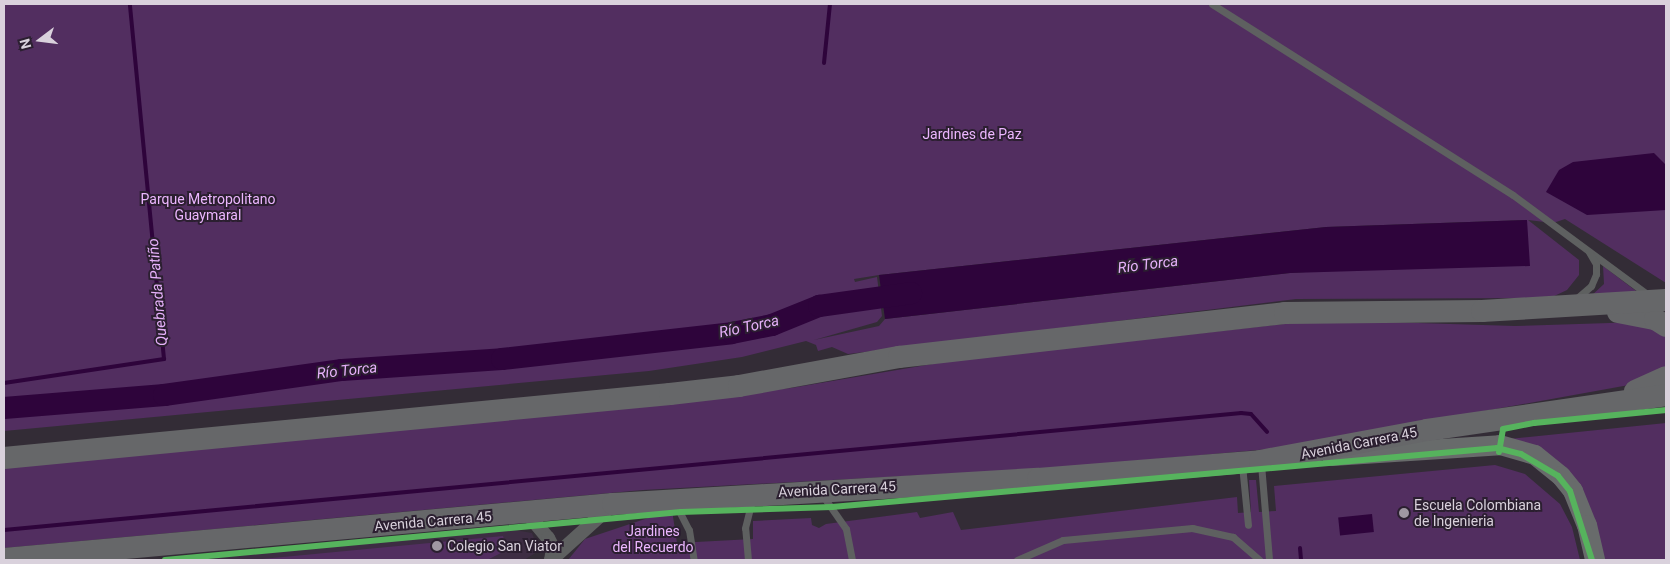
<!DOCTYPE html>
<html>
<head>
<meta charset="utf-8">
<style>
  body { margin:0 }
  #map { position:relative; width:1670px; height:564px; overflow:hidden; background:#332c36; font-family:Roboto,sans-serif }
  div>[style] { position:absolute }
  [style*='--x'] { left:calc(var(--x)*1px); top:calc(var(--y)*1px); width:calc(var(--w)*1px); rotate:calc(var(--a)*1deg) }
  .built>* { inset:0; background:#3d2d43 }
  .green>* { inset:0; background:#522e60 }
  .water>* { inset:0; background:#2e043b; transform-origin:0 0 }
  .stream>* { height:4px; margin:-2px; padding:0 2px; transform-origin:2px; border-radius:2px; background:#2e043b }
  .river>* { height:22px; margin:-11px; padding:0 11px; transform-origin:11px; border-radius:11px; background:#2e043b }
  .service>* { height:7px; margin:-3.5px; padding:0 3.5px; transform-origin:3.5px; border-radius:3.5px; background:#5e6060 }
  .minor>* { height:14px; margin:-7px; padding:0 7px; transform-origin:7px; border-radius:7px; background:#5e6060 }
  .secondary>* { height:20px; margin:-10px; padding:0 10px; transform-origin:10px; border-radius:10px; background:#686b6b }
  .trunk>* { height:22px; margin:-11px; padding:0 11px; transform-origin:11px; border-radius:11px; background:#666769 }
  .cycleway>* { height:6px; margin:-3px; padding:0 3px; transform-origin:3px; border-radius:3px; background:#56b35d }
  .dots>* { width:14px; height:14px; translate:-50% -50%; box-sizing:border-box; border:2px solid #2b1f30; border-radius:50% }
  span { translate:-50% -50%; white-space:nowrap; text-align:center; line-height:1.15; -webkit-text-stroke:4px #2b1f30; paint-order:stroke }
  .park-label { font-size:14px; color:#ecb6ff }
  .street-label { font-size:14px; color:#d9d1dc }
  .poi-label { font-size:14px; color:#d9d1dc }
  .left { translate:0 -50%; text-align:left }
  .water-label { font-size:15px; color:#e6b1fa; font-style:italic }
  .frame { position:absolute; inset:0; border:5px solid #d9d1dc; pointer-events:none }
  .north { position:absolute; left:15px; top:15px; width:50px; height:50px; -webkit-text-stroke:4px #2b1f30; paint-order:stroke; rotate:255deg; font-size:14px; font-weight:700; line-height:20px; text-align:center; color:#d9d1dc }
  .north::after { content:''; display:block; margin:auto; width:18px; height:22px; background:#d9d1dc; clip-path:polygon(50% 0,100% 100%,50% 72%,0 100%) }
</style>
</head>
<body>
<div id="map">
  <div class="built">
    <div style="clip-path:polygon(515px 530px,532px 533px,535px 541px,537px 552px,524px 560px,191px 560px)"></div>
  </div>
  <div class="green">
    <div style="clip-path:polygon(evenodd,4px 4px,1666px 4px,1666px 283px,1565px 219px,1553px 223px,1528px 220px,1579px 260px,1579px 275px,1567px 290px,1550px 298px,1296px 299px,848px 354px,832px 347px,818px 351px,816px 345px,806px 341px,742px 357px,649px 371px,4px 431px,4px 4px,1526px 220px,1352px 269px,1290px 273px,885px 319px,879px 326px,814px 340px,877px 322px,882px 316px,877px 277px,855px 282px,854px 279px,879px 275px,1326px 227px,1526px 220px)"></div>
    <div style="clip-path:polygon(1603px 266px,1640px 294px,1591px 296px,1604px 284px)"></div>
    <div style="clip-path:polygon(1320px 320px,1515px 326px,1641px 322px,1666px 337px,1666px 367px,1640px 383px,1279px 448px,1056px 468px,643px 490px,4px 548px,4px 468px,791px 388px,956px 360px)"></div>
    <div style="clip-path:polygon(1666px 423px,1666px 560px,1602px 560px,1584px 500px,1509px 439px)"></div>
    <div style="clip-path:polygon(1495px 465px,1525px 474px,1560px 504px,1572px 527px,1580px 560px,568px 560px,585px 539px,672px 510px,677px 543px,753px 539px,753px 521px,811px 518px,812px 525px,819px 528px,826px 524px,917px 512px,920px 518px,953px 512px,961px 530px,1237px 497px,1238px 513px,1251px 512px,1249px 480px,1256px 480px,1259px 512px,1276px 511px,1274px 486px)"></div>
    <div style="clip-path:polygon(503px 536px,507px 550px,487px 560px,251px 560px)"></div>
  </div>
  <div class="water">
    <div style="clip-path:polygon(1654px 153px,1666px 165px,1666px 210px,1587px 215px,1546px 192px,1559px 170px,1573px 162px)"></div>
    <div style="clip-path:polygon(1527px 220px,1530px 266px,1290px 273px,885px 319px,879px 275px,1326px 227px)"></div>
    <div style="left:1372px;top:514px;width:18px;height:34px;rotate:84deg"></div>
  </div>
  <div class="stream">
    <div style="--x:824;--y:63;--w:59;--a:-84.2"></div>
    <div style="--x:4;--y:383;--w:162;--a:-8.5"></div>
    <div style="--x:164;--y:359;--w:357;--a:-95.5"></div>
    <div style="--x:4;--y:530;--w:1243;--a:-5.4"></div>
    <div style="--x:1241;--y:413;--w:10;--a:6"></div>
    <div style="--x:1251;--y:414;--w:24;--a:48"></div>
    <div style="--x:1300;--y:548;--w:12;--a:85"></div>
  </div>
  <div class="river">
    <div style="--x:4;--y:408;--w:161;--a:-4.6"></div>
    <div style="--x:164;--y:395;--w:180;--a:-8"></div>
    <div style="--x:342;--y:370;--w:160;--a:-3.9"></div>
    <div style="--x:502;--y:359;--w:231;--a:-6.4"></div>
    <div style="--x:732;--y:333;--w:41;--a:-11.3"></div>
    <div style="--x:772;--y:325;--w:51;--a:-22"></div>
    <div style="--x:819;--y:306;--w:93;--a:-8"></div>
  </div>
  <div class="service">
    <div style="--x:1212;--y:4;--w:356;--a:32.4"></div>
    <div style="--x:1513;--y:195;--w:168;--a:36.5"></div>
    <div style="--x:1576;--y:299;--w:20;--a:-41"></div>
    <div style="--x:1591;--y:286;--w:13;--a:-67"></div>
    <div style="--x:1596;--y:274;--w:10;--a:-90"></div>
    <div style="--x:1596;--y:264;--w:14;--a:-120"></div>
    <div style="--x:1261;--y:464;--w:96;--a:85.2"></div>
    <div style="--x:1242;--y:465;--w:60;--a:84.3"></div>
    <div style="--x:823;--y:496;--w:40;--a:55.1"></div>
    <div style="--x:846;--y:529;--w:32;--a:79"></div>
    <div style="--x:676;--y:505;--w:28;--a:63"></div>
    <div style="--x:689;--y:530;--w:30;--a:81"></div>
    <div style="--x:748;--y:560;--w:32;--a:-95"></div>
    <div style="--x:745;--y:528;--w:30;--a:-76"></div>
    <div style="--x:1017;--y:560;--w:50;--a:-23.5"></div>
    <div style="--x:1063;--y:540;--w:130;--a:-5.3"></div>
    <div style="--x:1192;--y:528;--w:42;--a:12.4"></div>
    <div style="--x:1233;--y:537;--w:35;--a:41"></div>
  </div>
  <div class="minor">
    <div style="--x:526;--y:512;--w:34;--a:50"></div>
    <div style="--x:548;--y:538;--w:11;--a:63"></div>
    <div style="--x:553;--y:548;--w:12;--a:99"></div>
    <div style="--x:551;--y:560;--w:82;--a:-42"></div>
  </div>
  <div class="secondary">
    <div style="--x:1332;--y:456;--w:168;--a:-3.7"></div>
    <div style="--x:1500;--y:445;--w:36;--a:16"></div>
    <div style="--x:1535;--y:455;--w:33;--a:39"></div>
    <div style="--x:1561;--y:476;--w:19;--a:51"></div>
    <div style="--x:1573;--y:491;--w:37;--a:68"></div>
    <div style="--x:1587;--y:525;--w:36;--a:77"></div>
  </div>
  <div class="trunk">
    <div style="--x:1618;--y:312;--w:38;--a:11"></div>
    <div style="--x:1655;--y:319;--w:13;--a:32"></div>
    <div style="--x:1635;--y:391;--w:34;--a:-24"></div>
    <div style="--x:4;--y:458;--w:669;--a:-5.49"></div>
    <div style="--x:670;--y:394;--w:69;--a:-6.6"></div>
    <div style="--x:739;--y:386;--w:163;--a:-10.3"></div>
    <div style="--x:899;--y:357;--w:388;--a:-6.5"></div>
    <div style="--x:1285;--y:313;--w:197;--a:-0.6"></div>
    <div style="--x:1482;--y:311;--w:184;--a:-3.4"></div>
    <div style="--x:4;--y:559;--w:611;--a:-5.16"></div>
    <div style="--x:613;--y:504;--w:426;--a:-3.4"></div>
    <div style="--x:1038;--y:479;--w:223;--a:-4.6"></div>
    <div style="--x:1260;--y:461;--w:170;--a:-10.5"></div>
    <div style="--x:1427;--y:430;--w:242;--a:-8.3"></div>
  </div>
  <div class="cycleway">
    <div style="--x:1499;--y:452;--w:23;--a:-80"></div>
    <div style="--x:1503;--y:429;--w:32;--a:-11"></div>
    <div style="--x:1534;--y:423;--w:133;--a:-5.6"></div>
    <div style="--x:165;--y:560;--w:518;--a:-5.31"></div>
    <div style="--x:681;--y:512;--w:151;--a:-1.9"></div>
    <div style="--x:832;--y:507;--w:668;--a:-5.07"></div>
    <div style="--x:1497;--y:448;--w:25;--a:14"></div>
    <div style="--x:1521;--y:454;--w:43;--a:30.7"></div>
    <div style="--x:1558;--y:476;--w:19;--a:51"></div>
    <div style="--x:1570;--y:491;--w:72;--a:72.3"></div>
  </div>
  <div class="dots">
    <div style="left:1404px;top:513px;background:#9f97a2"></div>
    <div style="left:437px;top:546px;background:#9f97a2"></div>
  </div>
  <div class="park-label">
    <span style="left:972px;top:134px">Jardines de Paz</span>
    <span style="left:208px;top:207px">Parque Metropolitano<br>Guaymaral</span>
    <span style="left:653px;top:539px">Jardines<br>del Recuerdo</span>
  </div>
  <div class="street-label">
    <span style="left:1359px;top:443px;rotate:-11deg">Avenida Carrera 45</span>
    <span style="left:837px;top:489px;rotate:-3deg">Avenida Carrera 45</span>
    <span style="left:433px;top:521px;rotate:-5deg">Avenida Carrera 45</span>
  </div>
  <div class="poi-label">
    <span class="left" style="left:1414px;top:513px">Escuela Colombiana<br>de Ingenieria</span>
    <span class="left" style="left:447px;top:546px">Colegio San Viator</span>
  </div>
  <div class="water-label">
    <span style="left:1148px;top:265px;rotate:-7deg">Río Torca</span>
    <span style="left:158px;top:292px;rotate:-95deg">Quebrada Patiño</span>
    <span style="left:749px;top:327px;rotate:-12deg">Río Torca</span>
    <span style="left:347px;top:371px;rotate:-6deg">Río Torca</span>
  </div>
  <div class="frame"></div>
  <div class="north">N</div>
</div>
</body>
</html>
